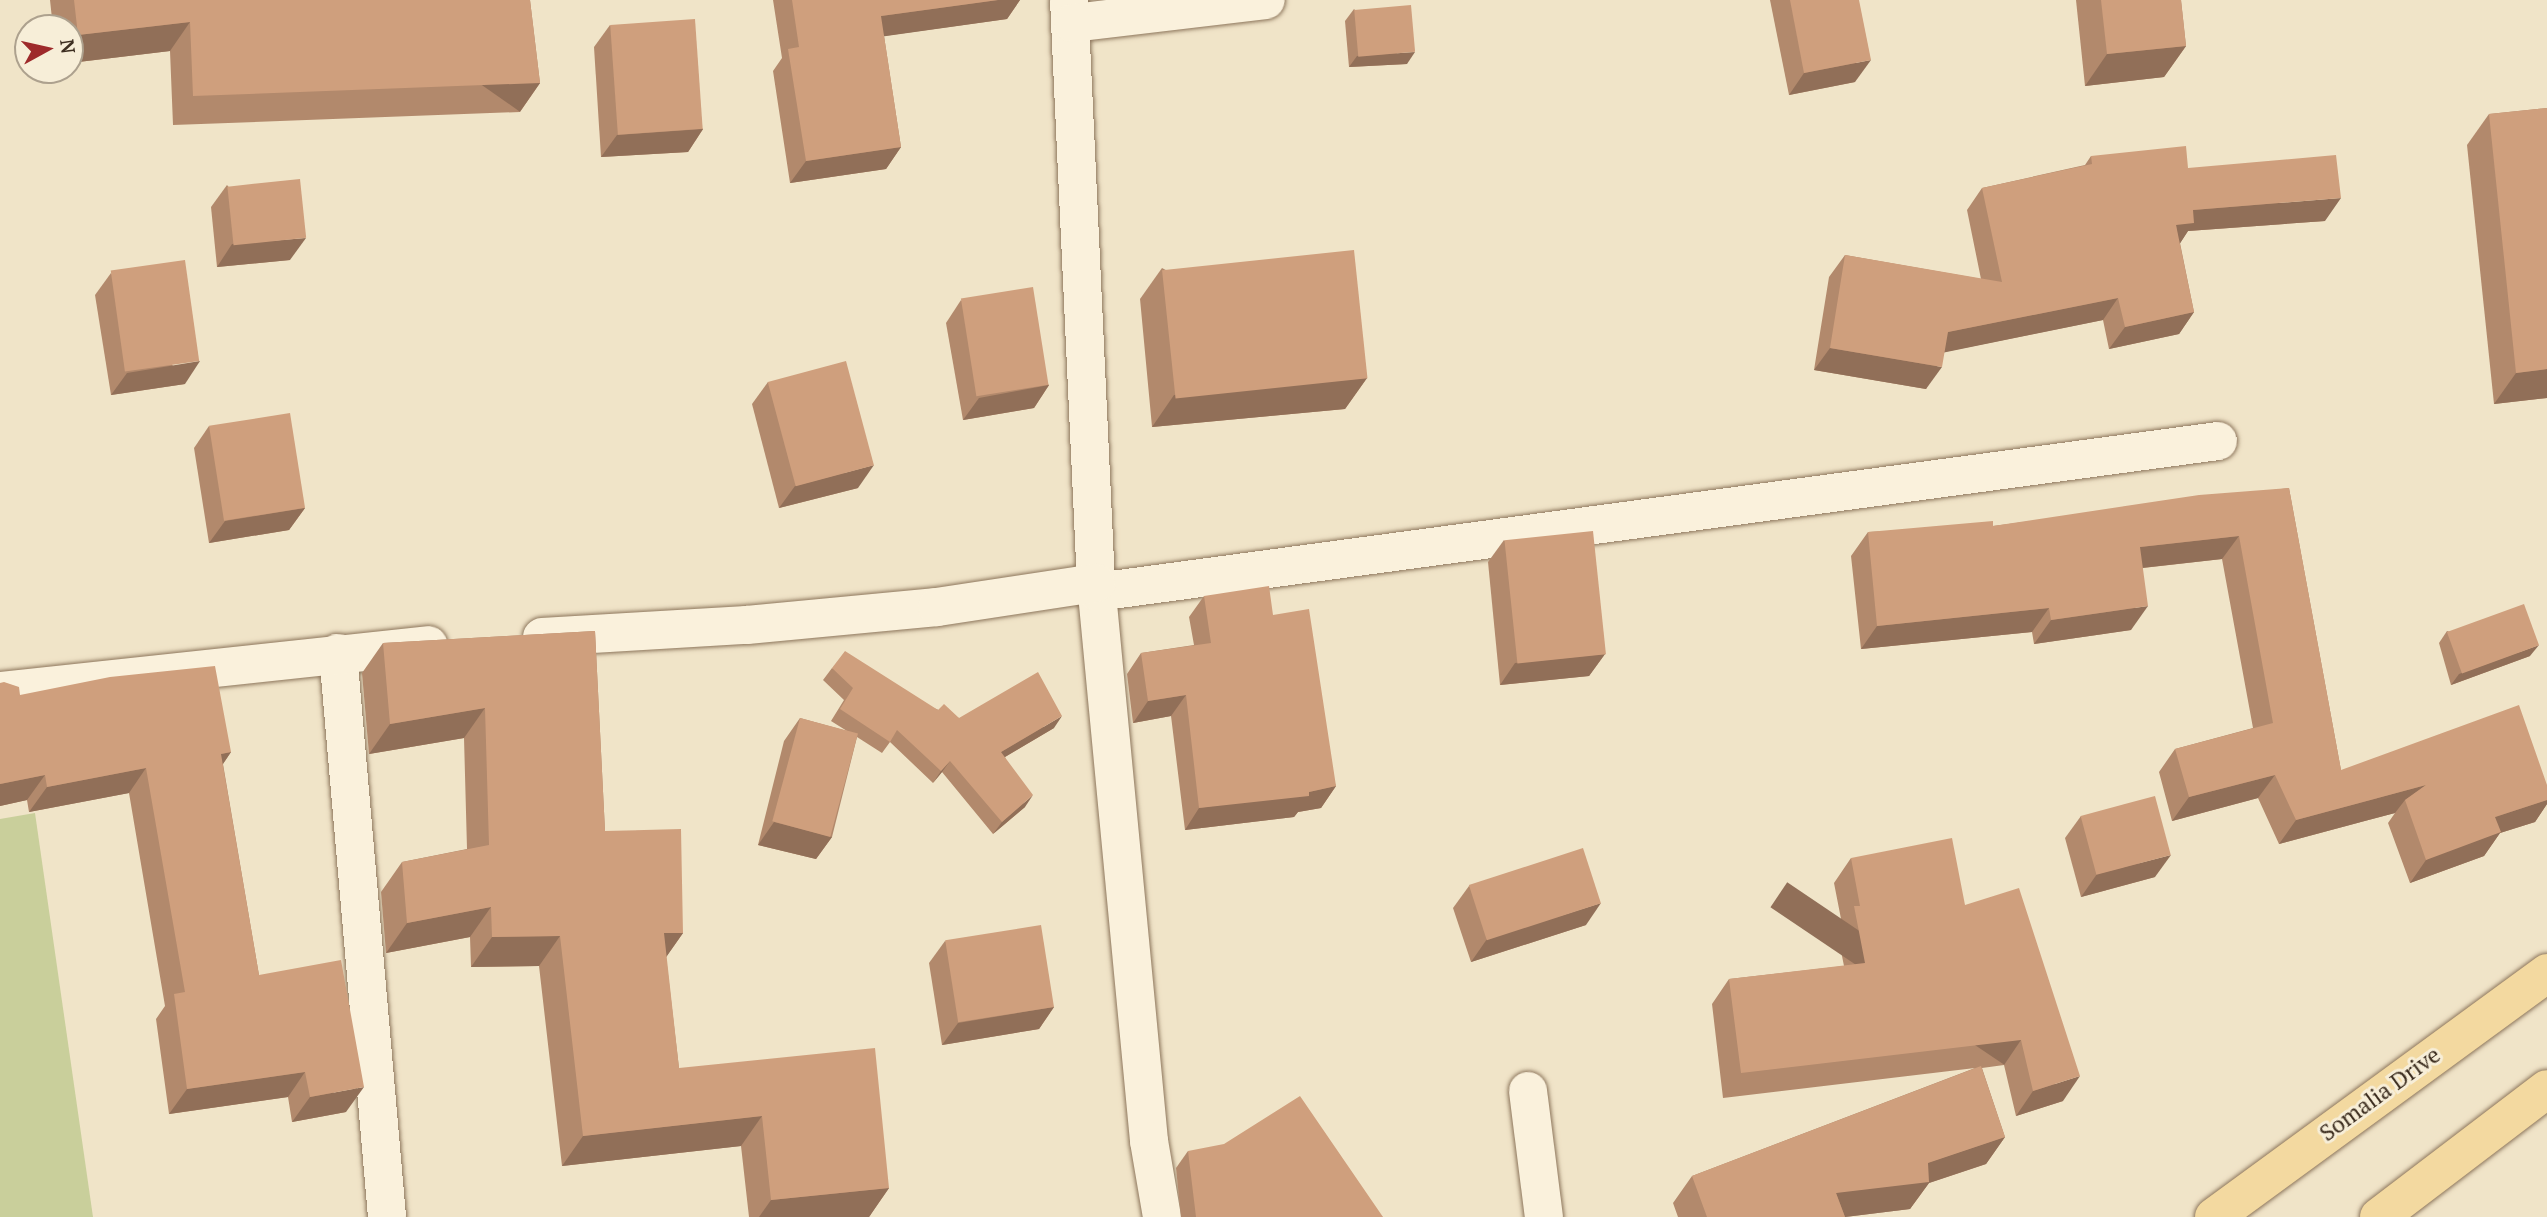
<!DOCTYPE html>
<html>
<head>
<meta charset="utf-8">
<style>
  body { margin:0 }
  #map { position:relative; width:2547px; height:1217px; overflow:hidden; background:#f0e4c8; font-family:"PT Serif",serif }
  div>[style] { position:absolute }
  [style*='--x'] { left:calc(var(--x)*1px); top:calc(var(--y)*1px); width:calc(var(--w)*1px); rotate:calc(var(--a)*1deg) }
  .green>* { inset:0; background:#c9cf9b }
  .roads { filter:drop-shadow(0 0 2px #8d765c) drop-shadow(0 0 2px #8d765c) }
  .minor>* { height:38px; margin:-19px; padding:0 19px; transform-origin:19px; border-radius:19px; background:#faf1dc }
  .primary>* { height:38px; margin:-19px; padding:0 19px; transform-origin:19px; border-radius:19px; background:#f3d9a0 }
  .wall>* { inset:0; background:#b2896c }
  .shaded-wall>* { inset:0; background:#916f58; transform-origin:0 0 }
  .building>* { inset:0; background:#cf9f7d; transform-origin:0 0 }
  span { translate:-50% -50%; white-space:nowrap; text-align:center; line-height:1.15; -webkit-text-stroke:6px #f7eed8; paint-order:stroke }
  .street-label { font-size:23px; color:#3d2e20 }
  .north { position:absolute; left:14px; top:14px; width:70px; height:70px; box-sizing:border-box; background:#f7eed8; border:2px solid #ada18e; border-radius:50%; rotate:82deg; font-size:19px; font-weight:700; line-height:28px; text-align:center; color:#3d2e20 }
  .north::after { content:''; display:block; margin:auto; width:24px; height:32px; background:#9e2a2b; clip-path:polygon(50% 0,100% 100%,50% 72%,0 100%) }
</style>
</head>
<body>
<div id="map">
  <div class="green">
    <div style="clip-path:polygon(35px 813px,93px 1217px,0 1217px,0 819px)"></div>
  </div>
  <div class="roads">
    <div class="minor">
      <div style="--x:1069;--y:0;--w:584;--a:87.35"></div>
      <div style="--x:1096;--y:583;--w:561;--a:84.57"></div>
      <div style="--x:1149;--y:1141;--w:77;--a:80.3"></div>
      <div style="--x:1073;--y:23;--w:194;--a:-6.8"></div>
      <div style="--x:1097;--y:592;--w:1131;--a:-7.67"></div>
      <div style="--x:542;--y:637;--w:205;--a:-3.4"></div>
      <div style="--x:747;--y:625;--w:191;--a:-5.4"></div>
      <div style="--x:937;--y:607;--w:161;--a:-8.6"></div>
      <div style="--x:338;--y:653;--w:566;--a:85.03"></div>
      <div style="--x:0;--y:691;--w:431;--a:-6.1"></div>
      <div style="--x:1528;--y:1091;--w:127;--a:82.8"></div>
    </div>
    <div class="primary">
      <div style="--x:2214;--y:1217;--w:413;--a:-36.2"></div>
      <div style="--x:2379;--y:1217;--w:211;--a:-37.3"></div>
    </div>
  </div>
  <div class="wall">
    <div style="clip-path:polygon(50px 0,530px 0,540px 83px,520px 112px,173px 125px,170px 51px,70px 63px,70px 28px,53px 28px)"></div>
    <div style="clip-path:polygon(773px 0,1020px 0,1007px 19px,884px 36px,901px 147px,886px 169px,790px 183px,773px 71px,782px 58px)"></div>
    <div style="clip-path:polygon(1770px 0,1859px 0,1855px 82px,1789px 95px)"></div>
    <div style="clip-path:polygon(2076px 0,2181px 0,2186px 46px,2164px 77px,2085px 86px)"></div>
    <div style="clip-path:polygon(1354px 9px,1407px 64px,1349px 67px,1345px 21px)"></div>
    <div style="clip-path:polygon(610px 25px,703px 129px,688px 152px,601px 157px,594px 47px)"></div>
    <div style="clip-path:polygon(2547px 108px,2547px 398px,2494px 404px,2467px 145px,2489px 114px)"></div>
    <div style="clip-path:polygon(2091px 156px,2188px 168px,2325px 221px,2188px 231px,2180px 243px,2194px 312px,2179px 334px,2109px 349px,2103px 320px,1944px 352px,1926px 389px,1814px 370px,1829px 277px,1845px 255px,1981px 279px,1967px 210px,1982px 188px,2085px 165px)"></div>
    <div style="clip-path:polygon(227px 185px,290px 260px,217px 267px,211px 207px)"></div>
    <div style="clip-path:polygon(1162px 268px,1367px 378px,1345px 409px,1152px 427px,1140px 299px)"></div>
    <div style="clip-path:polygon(111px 273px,185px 384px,111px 395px,95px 295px)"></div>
    <div style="clip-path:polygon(961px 300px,1049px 385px,1034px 408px,963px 420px,946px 323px)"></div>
    <div style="clip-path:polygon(768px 382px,858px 488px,779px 508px,752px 404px)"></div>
    <div style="clip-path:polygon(209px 426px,305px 508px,289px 530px,209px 543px,194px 448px)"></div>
    <div style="clip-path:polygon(2289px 488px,2341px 770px,2547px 785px,2547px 804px,2535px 822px,2500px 833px,2484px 856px,2410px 883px,2388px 823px,2395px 813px,2279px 844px,2258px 798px,2172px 821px,2159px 772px,2175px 749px,2253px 728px,2222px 559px,2143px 568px,2131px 630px,2034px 644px,2032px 632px,1861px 649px,1851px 556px,1868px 532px,1993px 526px)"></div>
    <div style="clip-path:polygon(1504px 540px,1605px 654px,1589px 676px,1500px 685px,1488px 562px)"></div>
    <div style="clip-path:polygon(1204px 596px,1273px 615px,1336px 786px,1321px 808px,1298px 812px,1294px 817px,1185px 830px,1171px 716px,1133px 723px,1127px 674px,1141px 653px,1194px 645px,1189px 617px)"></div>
    <div style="clip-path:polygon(595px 631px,605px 831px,683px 933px,666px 957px,679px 1068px,889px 1188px,869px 1217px,749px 1217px,741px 1146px,562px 1166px,539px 966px,471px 967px,470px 937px,386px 953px,381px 892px,402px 862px,467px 849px,464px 738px,369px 754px,362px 673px,383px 643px)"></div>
    <div style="clip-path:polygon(2447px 631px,2530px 656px,2451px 685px,2439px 643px)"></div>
    <div style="clip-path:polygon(832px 668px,959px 718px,1054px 728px,1005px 757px,1025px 807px,993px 834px,942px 772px,933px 783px,890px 742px,882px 753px,857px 737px,832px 837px,816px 859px,758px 845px,784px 741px,800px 718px,847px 731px,831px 721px,844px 700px,823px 680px)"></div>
    <div style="clip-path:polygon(0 683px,20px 695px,231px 752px,223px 764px,259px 975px,346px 1112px,292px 1122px,288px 1097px,169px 1114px,156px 1019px,165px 1006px,129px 793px,29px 812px,27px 800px,0 806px)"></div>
    <div style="clip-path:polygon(2081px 816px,2155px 877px,2081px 897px,2065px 838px)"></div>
    <div style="clip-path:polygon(1851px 858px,1965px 905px,2063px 1101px,2016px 1116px,2004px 1065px,1982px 1068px,2005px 1137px,1986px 1164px,1929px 1183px,1910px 1209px,1845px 1217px,1678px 1217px,1673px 1203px,1692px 1176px,1975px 1068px,1723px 1098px,1712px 1004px,1729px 979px,1844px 966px,1837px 931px,1842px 924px,1834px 883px)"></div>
    <div style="clip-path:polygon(1469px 886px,1586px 925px,1471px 962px,1453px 908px)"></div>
    <div style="clip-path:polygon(945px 941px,1054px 1007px,1039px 1029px,942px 1045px,929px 963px)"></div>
    <div style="clip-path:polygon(1188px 1151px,1383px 1217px,1181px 1217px,1176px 1168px)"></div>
  </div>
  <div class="shaded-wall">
    <div style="clip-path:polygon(998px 0,1020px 0,1007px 19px,865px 39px,881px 16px)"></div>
    <div style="clip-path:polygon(190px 22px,170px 51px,70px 63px,70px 47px,78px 35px)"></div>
    <div style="clip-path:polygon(2186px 46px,2164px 77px,2085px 86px,2107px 54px)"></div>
    <div style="clip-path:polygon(1415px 52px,1407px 64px,1349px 67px,1357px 56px)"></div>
    <div style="clip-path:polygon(1871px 60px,1855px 82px,1789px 95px,1804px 73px)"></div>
    <div style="left:540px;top:83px;width:35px;height:347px;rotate:125deg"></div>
    <div style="clip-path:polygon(703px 129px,688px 152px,601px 157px,617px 135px)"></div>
    <div style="clip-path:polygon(901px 147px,886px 169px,790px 183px,806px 161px)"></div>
    <div style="clip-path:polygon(2341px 198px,2325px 221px,2188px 231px,2179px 245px,2176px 225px,2193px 210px)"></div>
    <div style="clip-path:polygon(306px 238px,290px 260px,217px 267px,232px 244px)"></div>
    <div style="clip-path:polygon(2118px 298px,2103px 320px,1932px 355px,1948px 332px)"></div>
    <div style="clip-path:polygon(2194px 312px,2179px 334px,2109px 349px,2125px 327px)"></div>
    <div style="clip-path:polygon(1830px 348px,1942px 367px,1926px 389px,1814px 370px)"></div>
    <div style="clip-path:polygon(200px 361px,185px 384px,111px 395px,127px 373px)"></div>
    <div style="clip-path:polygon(2547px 369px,2547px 398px,2494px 404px,2516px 373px)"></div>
    <div style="clip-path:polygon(1367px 378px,1345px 409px,1152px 427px,1174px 395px)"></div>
    <div style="clip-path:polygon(1049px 385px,1034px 408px,963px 420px,979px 398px)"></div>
    <div style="clip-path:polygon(874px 465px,858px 488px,779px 508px,795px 486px)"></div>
    <div style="clip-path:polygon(305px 508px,289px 530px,209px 543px,225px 521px)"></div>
    <div style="clip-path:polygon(2239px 536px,2222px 559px,2123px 570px,2140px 547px)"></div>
    <div style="clip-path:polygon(2148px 606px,2131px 630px,2034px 644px,2051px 620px)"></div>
    <div style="clip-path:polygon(2049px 608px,2032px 632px,1861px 649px,1877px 626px)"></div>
    <div style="clip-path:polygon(2539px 645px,2530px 656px,2451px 685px,2459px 674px)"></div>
    <div style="clip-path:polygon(1605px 654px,1589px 676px,1500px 685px,1515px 663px)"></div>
    <div style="clip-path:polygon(1186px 695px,1171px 716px,1133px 723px,1148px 701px)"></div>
    <div style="clip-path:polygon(485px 708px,464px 738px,369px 754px,390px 724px)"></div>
    <div style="clip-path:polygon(1062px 716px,1054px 728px,993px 764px,1001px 752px)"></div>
    <div style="clip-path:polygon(231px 752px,214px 777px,221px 754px)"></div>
    <div style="clip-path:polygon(950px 761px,942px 772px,933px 783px,941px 771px)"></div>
    <div style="clip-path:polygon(146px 768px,129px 793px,29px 812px,47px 787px)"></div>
    <div style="clip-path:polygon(45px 775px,27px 800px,0 806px,0 784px)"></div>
    <div style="clip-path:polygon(2275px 775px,2258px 798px,2172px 821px,2189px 797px)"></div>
    <div style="clip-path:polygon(2426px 785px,2405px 800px,2395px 813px,2279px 844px,2296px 820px)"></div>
    <div style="clip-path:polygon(1336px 786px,1321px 808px,1298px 812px,1294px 817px,1185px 830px,1199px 808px,1309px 792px)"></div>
    <div style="clip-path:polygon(1033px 795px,1025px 807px,993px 834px,1002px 822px)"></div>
    <div style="clip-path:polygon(2547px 800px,2547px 804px,2535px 822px,2500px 833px,2484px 856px,2410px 883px,2426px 860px,2495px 817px)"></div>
    <div style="clip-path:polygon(774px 822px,832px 837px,816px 859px,758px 845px)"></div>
    <div style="clip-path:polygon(2171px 855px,2155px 877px,2081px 897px,2097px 874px)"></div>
    <div style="clip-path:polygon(1601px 903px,1586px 925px,1471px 962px,1487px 939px)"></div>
    <div style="clip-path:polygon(491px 907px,470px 937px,386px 953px,407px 923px)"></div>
    <div style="clip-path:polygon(664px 933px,683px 933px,662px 963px)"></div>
    <div style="clip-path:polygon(560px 936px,539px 966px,471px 967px,492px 937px)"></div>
    <div style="clip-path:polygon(1054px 1007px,1039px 1029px,942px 1045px,958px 1023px)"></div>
    <div style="left:2021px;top:1040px;width:30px;height:282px;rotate:124deg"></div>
    <div style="clip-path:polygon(305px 1072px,288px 1097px,169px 1114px,187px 1089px)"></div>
    <div style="clip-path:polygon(2080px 1076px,2063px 1101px,2016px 1116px,2033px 1091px)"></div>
    <div style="clip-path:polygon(364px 1087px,346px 1112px,292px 1122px,310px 1097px)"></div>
    <div style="clip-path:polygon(762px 1116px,741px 1146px,562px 1166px,583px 1136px)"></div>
    <div style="clip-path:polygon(2005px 1137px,1986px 1164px,1929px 1183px,1910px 1209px,1845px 1217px,1836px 1193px)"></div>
    <div style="clip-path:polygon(889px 1188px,869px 1217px,759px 1217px,771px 1200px)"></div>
  </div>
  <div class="building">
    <div style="clip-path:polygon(74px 0,530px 0,540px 83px,193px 96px,190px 22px,78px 35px)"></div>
    <div style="clip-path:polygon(792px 0,998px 0,881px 16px,901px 147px,806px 161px,788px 49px,799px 47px)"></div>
    <div style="clip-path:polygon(1790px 0,1859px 0,1871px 60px,1804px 73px)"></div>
    <div style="clip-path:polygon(2101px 0,2181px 0,2186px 46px,2107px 54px)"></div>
    <div style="left:1411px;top:5px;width:47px;height:57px;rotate:85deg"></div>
    <div style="left:695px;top:19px;width:110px;height:85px;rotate:86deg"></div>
    <div style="clip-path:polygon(2547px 108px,2547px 369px,2516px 373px,2489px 114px)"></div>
    <div style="clip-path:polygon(2186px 146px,2188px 168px,2336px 155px,2341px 198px,2193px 210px,2194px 223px,2176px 225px,2194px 312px,2125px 327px,2118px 298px,1948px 332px,1942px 367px,1830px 348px,1845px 255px,2002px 282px,1982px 188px,2092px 164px,2091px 156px)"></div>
    <div style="left:300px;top:179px;width:59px;height:73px;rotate:84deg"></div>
    <div style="left:1354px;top:250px;width:129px;height:193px;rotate:84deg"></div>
    <div style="left:185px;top:260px;width:102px;height:75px;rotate:82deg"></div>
    <div style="left:1033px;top:287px;width:99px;height:73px;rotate:81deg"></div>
    <div style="left:846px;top:361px;width:108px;height:81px;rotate:75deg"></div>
    <div style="left:290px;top:413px;width:96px;height:82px;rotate:81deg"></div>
    <div style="clip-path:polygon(2289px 488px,2341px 770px,2519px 705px,2547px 785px,2547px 800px,2495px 817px,2501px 832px,2426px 860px,2405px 800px,2426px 785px,2296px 820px,2275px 775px,2189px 797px,2175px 749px,2273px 723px,2239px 536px,2140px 547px,2148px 606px,2051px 620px,2049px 608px,1877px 626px,1868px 532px,1993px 521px,1993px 526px,2199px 495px)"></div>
    <div style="left:1593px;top:531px;width:124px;height:89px;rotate:84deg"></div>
    <div style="clip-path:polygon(1269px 586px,1273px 615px,1309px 609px,1336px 786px,1309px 792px,1309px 796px,1199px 808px,1186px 695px,1148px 701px,1141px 653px,1211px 643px,1204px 596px)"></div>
    <div style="left:2524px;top:604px;width:44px;height:82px;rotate:70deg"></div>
    <div style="clip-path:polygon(595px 631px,605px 831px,681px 829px,683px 933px,664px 933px,679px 1068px,875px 1048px,889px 1188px,771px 1200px,762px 1116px,583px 1136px,560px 936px,492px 937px,491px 907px,407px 923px,402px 862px,489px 845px,485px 708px,390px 724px,383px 643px)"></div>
    <div style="clip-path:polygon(845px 651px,938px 710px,944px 704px,959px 718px,1038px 672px,1062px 716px,1001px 752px,1033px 795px,1002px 822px,950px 761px,941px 771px,897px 730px,890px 742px,840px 709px,853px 688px,832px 668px)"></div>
    <div style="clip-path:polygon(215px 666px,231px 752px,221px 754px,259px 975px,341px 960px,364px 1087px,310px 1097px,305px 1072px,187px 1089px,174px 994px,185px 992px,146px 768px,47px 787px,45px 775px,0 784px,0 683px,4px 682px,19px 687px,20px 695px,110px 677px)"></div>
    <div style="left:800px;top:718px;width:60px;height:107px;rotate:15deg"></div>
    <div style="left:2155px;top:796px;width:61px;height:77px;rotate:75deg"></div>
    <div style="clip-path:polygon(1952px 838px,1965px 905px,2019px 888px,2080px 1076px,2033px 1091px,2021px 1040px,1741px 1073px,1729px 979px,1865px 963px,1854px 906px,1860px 906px,1851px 858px)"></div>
    <div style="left:1583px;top:848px;width:58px;height:120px;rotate:72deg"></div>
    <div style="left:1041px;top:925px;width:83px;height:97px;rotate:81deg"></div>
    <div style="clip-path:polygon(1981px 1066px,2005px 1137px,1928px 1163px,1929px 1182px,1836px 1193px,1845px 1217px,1707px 1217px,1692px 1176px)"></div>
    <div style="clip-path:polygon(1300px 1096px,1383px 1217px,1196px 1217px,1188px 1151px,1224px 1144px)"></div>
  </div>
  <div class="street-label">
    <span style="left:2380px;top:1094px;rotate:-36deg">Somalia Drive</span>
  </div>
  <div class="north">N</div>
</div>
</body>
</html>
